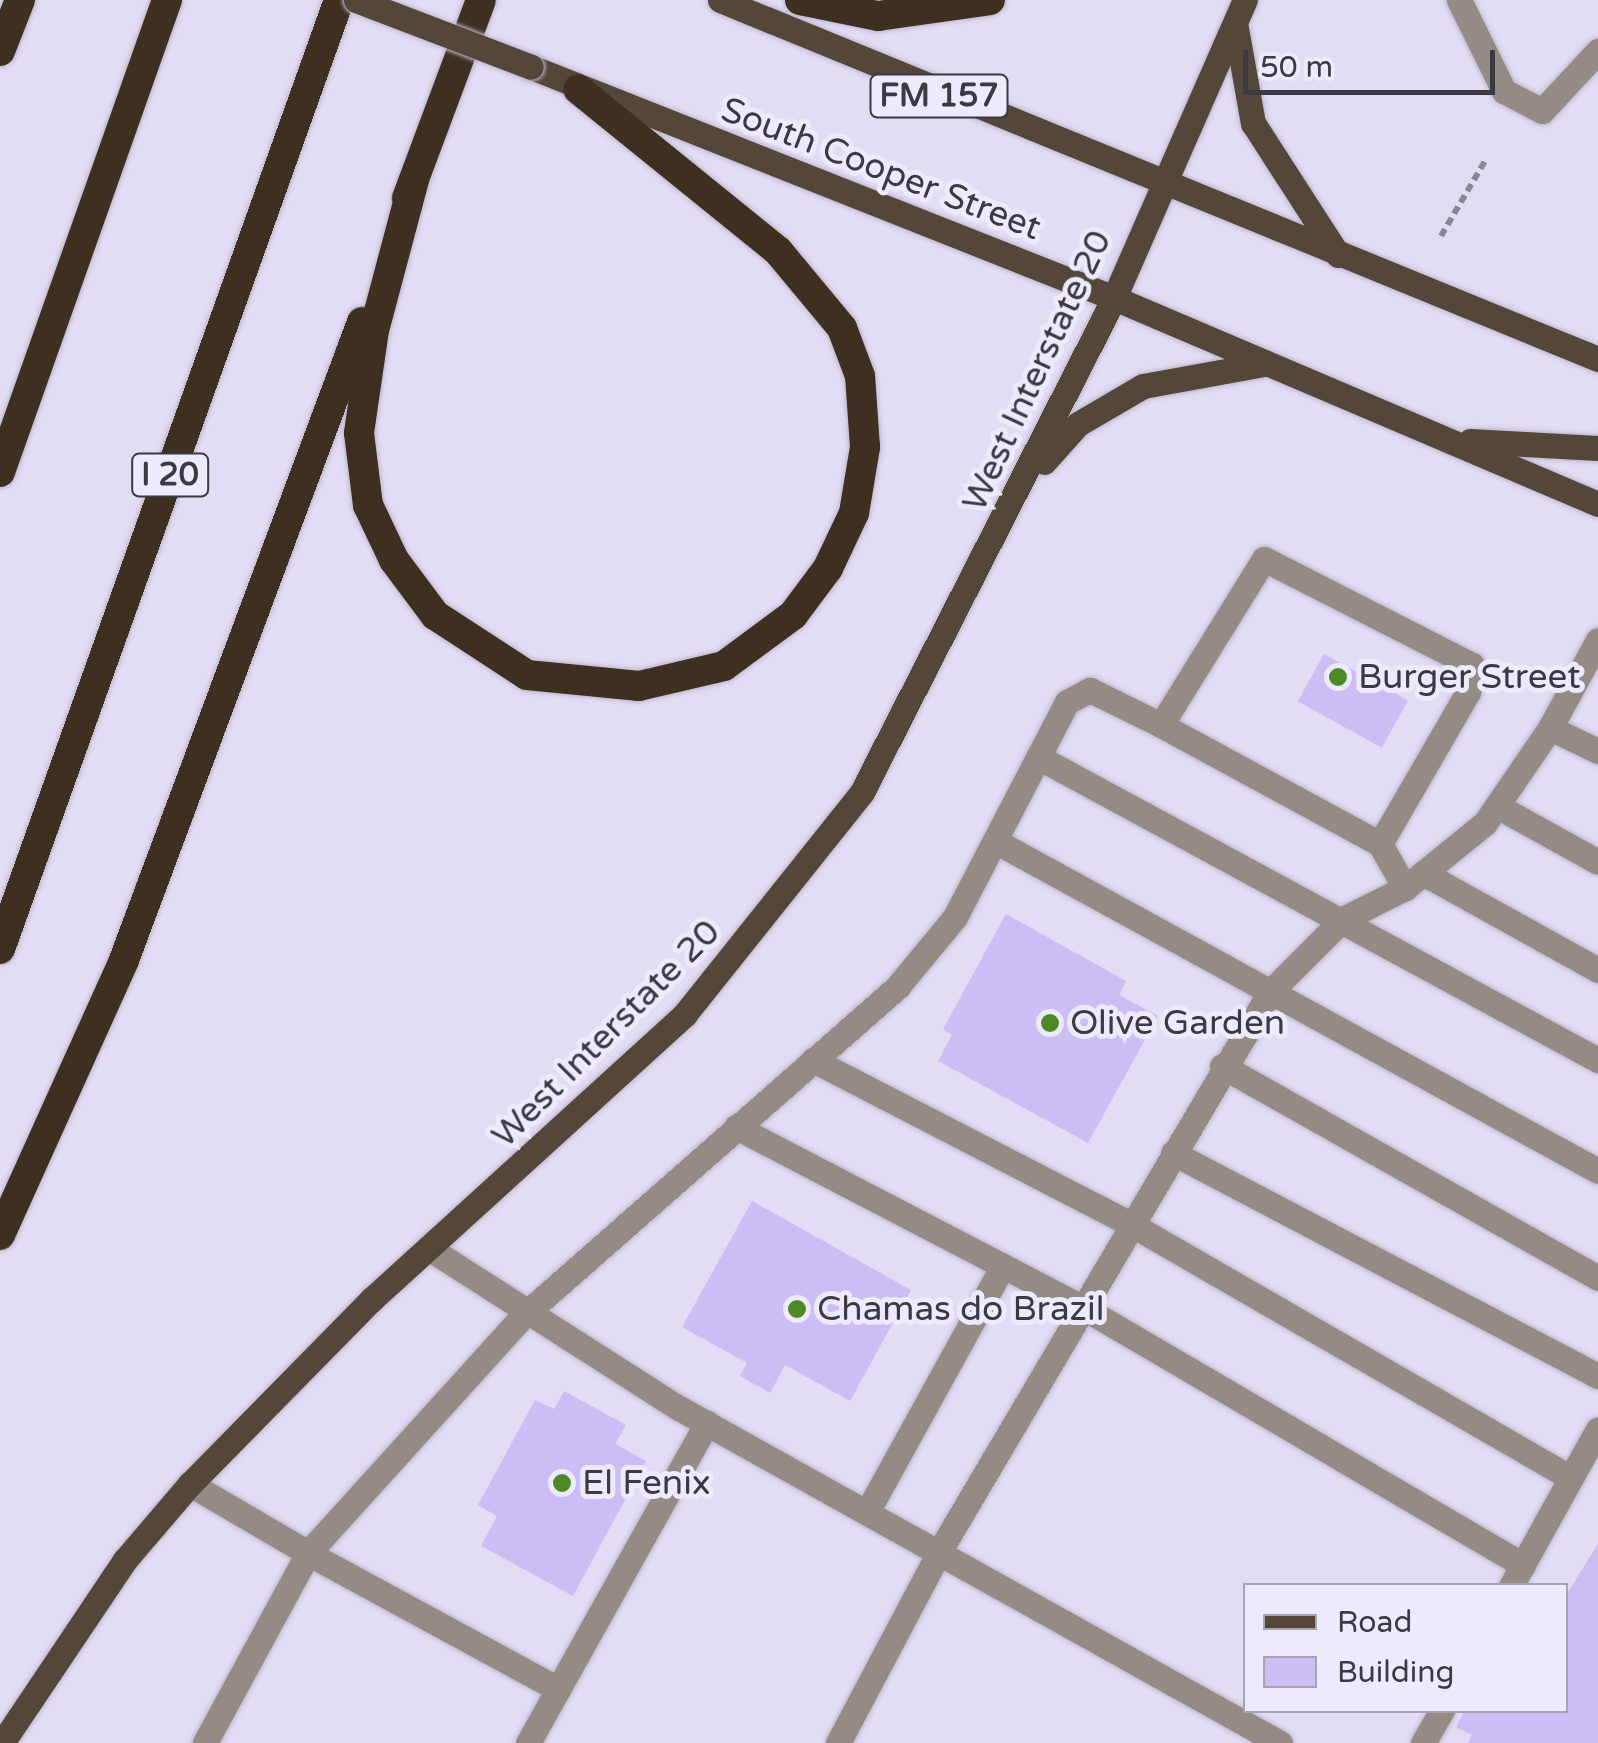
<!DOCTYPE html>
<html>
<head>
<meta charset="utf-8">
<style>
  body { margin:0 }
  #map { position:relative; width:1598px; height:1743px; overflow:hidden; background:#e2dcf4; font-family:"Varela Round",sans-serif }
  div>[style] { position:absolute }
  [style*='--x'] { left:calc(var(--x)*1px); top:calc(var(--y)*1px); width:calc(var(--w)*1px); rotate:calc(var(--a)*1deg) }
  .building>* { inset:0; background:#ccbef5; transform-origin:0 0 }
  .path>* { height:6px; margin-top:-3px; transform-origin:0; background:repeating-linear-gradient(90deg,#8a8696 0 8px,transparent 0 13px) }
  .roads { filter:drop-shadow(0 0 2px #bdb8cd) drop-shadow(0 0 2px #bdb8cd) }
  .minor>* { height:25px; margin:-12.5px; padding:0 12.5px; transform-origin:12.5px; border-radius:12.5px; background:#938b84 }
  .major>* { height:25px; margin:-12.5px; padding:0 12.5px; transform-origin:12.5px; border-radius:12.5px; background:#54473a }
  .highway>* { height:30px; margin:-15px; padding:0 15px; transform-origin:15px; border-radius:15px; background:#3e2f21 }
  .bridges { filter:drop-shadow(0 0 2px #bdb8cd) drop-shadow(0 0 2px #bdb8cd) }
  .major-bridge>* { height:25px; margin:-12.5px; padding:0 12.5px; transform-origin:12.5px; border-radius:12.5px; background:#54473a }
  .dots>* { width:28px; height:28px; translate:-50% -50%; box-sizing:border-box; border:5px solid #eeeafd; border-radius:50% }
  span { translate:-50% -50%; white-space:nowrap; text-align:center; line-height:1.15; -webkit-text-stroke:10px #eeeafd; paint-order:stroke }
  .shield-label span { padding:2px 8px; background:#eeeafd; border:2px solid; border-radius:8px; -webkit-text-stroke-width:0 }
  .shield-label { font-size:32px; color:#3b3942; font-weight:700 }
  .street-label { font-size:35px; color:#3b3942 }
  .poi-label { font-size:35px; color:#3b3942 }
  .left { translate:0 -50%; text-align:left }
  .legend { position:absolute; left:1243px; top:1583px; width:325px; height:130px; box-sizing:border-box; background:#eeeafd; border:2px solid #a6a3b2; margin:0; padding:12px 18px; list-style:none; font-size:30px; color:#3b3942 }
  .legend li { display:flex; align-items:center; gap:20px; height:50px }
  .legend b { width:50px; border:2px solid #a6a3b2 }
  .scale { position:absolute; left:1243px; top:50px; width:252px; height:45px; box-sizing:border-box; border:5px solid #3b3942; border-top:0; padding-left:12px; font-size:30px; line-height:35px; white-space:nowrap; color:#3b3942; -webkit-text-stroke:8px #eeeafd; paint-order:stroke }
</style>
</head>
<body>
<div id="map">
  <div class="building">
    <div style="left:1324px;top:654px;width:96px;height:54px;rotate:29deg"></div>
    <div style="clip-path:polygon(1006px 914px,1126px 981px,1119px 995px,1158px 1016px,1088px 1143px,938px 1061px,952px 1035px,943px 1029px)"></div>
    <div style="clip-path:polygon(752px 1201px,911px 1290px,850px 1401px,785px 1365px,770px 1393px,740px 1376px,747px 1363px,682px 1327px)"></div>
    <div style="clip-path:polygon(564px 1391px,626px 1425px,615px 1444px,646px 1461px,573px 1596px,481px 1546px,497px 1516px,478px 1505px,535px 1400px,554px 1409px)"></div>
    <div style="clip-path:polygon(1598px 1544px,1598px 1743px,1468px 1743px,1472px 1735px,1456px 1727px,1465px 1710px,1566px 1710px,1566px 1595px)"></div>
  </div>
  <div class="path">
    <div style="--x:1441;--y:236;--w:87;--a:-59.6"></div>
  </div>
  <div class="roads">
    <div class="minor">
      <div style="--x:1459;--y:0;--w:102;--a:63.7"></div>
      <div style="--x:1504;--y:91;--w:43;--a:27.8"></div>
      <div style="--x:1542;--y:111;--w:82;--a:-47"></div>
      <div style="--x:1161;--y:725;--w:249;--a:28.5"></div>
      <div style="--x:1550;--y:728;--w:100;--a:-61.4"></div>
      <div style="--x:1038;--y:757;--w:637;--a:28.42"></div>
      <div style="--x:1497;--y:806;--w:115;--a:29"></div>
      <div style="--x:995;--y:841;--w:687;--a:28.69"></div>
      <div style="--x:1423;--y:873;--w:200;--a:29"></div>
      <div style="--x:813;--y:1060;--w:361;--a:27.3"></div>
      <div style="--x:1134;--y:1226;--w:504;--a:29.97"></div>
      <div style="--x:1222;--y:1066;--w:432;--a:29.4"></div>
      <div style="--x:736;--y:1127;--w:398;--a:27.5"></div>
      <div style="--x:1089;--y:1311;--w:503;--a:30.34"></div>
      <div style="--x:1173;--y:1153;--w:480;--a:27.7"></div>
      <div style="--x:430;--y:1249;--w:295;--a:32.6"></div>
      <div style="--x:679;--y:1408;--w:688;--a:29.14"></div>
      <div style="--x:190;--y:1484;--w:137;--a:30.3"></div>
      <div style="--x:308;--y:1553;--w:216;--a:118.5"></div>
      <div style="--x:867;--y:1512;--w:281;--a:-61.1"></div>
      <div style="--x:1511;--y:1586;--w:179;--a:-61"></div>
      <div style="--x:558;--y:1689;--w:285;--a:-151.5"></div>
      <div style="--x:308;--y:1553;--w:321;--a:-47.8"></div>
      <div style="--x:524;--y:1315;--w:498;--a:-41.3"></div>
      <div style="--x:898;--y:986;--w:89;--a:-50.4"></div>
      <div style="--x:955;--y:917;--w:242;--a:-62.5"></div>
      <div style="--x:1067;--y:702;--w:26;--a:-28"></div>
      <div style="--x:1090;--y:690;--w:79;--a:26.2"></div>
      <div style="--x:1161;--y:725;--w:195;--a:-58.2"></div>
      <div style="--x:1264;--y:559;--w:233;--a:27"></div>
      <div style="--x:1472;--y:665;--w:27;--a:98"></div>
      <div style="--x:1468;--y:692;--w:176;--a:120.1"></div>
      <div style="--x:1380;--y:844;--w:51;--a:60.4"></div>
      <div style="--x:1405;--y:888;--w:103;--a:-39.1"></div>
      <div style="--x:1485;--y:823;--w:115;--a:-55.6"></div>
      <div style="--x:1550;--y:728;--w:53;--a:25.6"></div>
      <div style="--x:528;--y:1743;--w:367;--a:-60.8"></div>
      <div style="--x:838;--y:1743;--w:216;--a:-62.1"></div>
      <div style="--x:939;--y:1552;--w:651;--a:-59.41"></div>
      <div style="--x:1270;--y:992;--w:103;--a:-45"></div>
      <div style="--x:1343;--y:919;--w:69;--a:-26.6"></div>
      <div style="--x:1423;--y:1743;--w:38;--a:-60"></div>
    </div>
    <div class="major">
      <div style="--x:720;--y:0;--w:949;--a:22.24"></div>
      <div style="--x:1236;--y:28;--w:97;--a:79.9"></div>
      <div style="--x:1253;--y:123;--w:157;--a:57.2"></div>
      <div style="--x:531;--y:67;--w:627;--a:21.61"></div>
      <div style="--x:1114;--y:298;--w:526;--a:23.06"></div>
      <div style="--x:1470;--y:441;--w:128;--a:3.1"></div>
      <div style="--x:1044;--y:462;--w:51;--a:-48.2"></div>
      <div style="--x:1078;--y:424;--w:75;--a:-30.3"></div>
      <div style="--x:1143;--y:386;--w:123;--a:-10.3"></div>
      <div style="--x:2;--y:1743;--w:220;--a:-56.1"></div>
      <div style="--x:125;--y:1560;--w:100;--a:-49.5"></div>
      <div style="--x:190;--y:1484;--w:260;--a:-45.5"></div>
      <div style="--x:372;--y:1299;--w:423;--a:-42.3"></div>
      <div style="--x:685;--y:1014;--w:284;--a:-51.4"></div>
      <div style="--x:862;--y:792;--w:555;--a:-62.97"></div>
      <div style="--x:1114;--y:298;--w:326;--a:-66.3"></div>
    </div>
    <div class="highway">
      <div style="--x:800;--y:0;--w:80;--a:11.6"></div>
      <div style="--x:878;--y:16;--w:113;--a:-8.1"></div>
      <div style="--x:0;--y:51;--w:55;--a:-68.6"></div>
      <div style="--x:414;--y:180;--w:155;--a:104.9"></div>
      <div style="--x:374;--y:330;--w:104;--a:98.3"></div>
      <div style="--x:359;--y:433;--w:73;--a:82.9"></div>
      <div style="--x:368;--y:505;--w:61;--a:64.7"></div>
      <div style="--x:394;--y:560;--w:69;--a:53.3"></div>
      <div style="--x:435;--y:615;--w:110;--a:33.1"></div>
      <div style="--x:527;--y:675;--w:113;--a:5.6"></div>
      <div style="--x:639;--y:686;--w:87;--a:-13.2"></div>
      <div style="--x:724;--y:666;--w:86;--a:-36.5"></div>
      <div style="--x:793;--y:615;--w:59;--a:-53.3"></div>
      <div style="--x:828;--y:568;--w:61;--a:-64.7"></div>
      <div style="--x:854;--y:513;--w:67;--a:-80.5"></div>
      <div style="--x:865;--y:447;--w:71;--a:-94"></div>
      <div style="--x:860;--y:376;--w:51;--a:-110.6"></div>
      <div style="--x:842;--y:328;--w:100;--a:-129.7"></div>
      <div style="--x:778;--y:251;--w:257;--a:-141"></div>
      <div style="--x:407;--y:198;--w:211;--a:-69.5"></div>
      <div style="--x:0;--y:472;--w:501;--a:-70.52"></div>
      <div style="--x:0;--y:949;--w:1008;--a:-70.34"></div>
      <div style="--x:0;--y:1235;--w:302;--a:-65.7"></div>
      <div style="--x:124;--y:960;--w:681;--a:-69.54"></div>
    </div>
  </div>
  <div class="bridges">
    <div class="major-bridge">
      <div style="--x:356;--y:0;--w:187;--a:20.9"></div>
    </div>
  </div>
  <div class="dots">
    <div style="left:1338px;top:677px;background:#4f8926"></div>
    <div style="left:1050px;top:1023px;background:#4f8926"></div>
    <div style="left:797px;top:1309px;background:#4f8926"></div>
    <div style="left:562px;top:1483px;background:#4f8926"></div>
  </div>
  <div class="shield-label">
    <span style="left:939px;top:96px">FM 157</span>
    <span style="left:170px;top:475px">I 20</span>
  </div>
  <div class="street-label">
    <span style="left:881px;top:169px;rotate:21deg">South Cooper Street</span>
    <span style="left:1037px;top:371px;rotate:-65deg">West Interstate 20</span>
    <span style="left:606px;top:1034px;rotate:-45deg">West Interstate 20</span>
  </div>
  <div class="poi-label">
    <span class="left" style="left:1358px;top:677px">Burger Street</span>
    <span class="left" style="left:1070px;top:1023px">Olive Garden</span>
    <span class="left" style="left:817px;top:1309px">Chamas do Brazil</span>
    <span class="left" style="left:582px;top:1483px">El Fenix</span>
  </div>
  <ul class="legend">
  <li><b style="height:12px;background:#54473a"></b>Road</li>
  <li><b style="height:28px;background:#ccbef5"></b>Building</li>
  </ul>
  <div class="scale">50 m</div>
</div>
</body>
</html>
